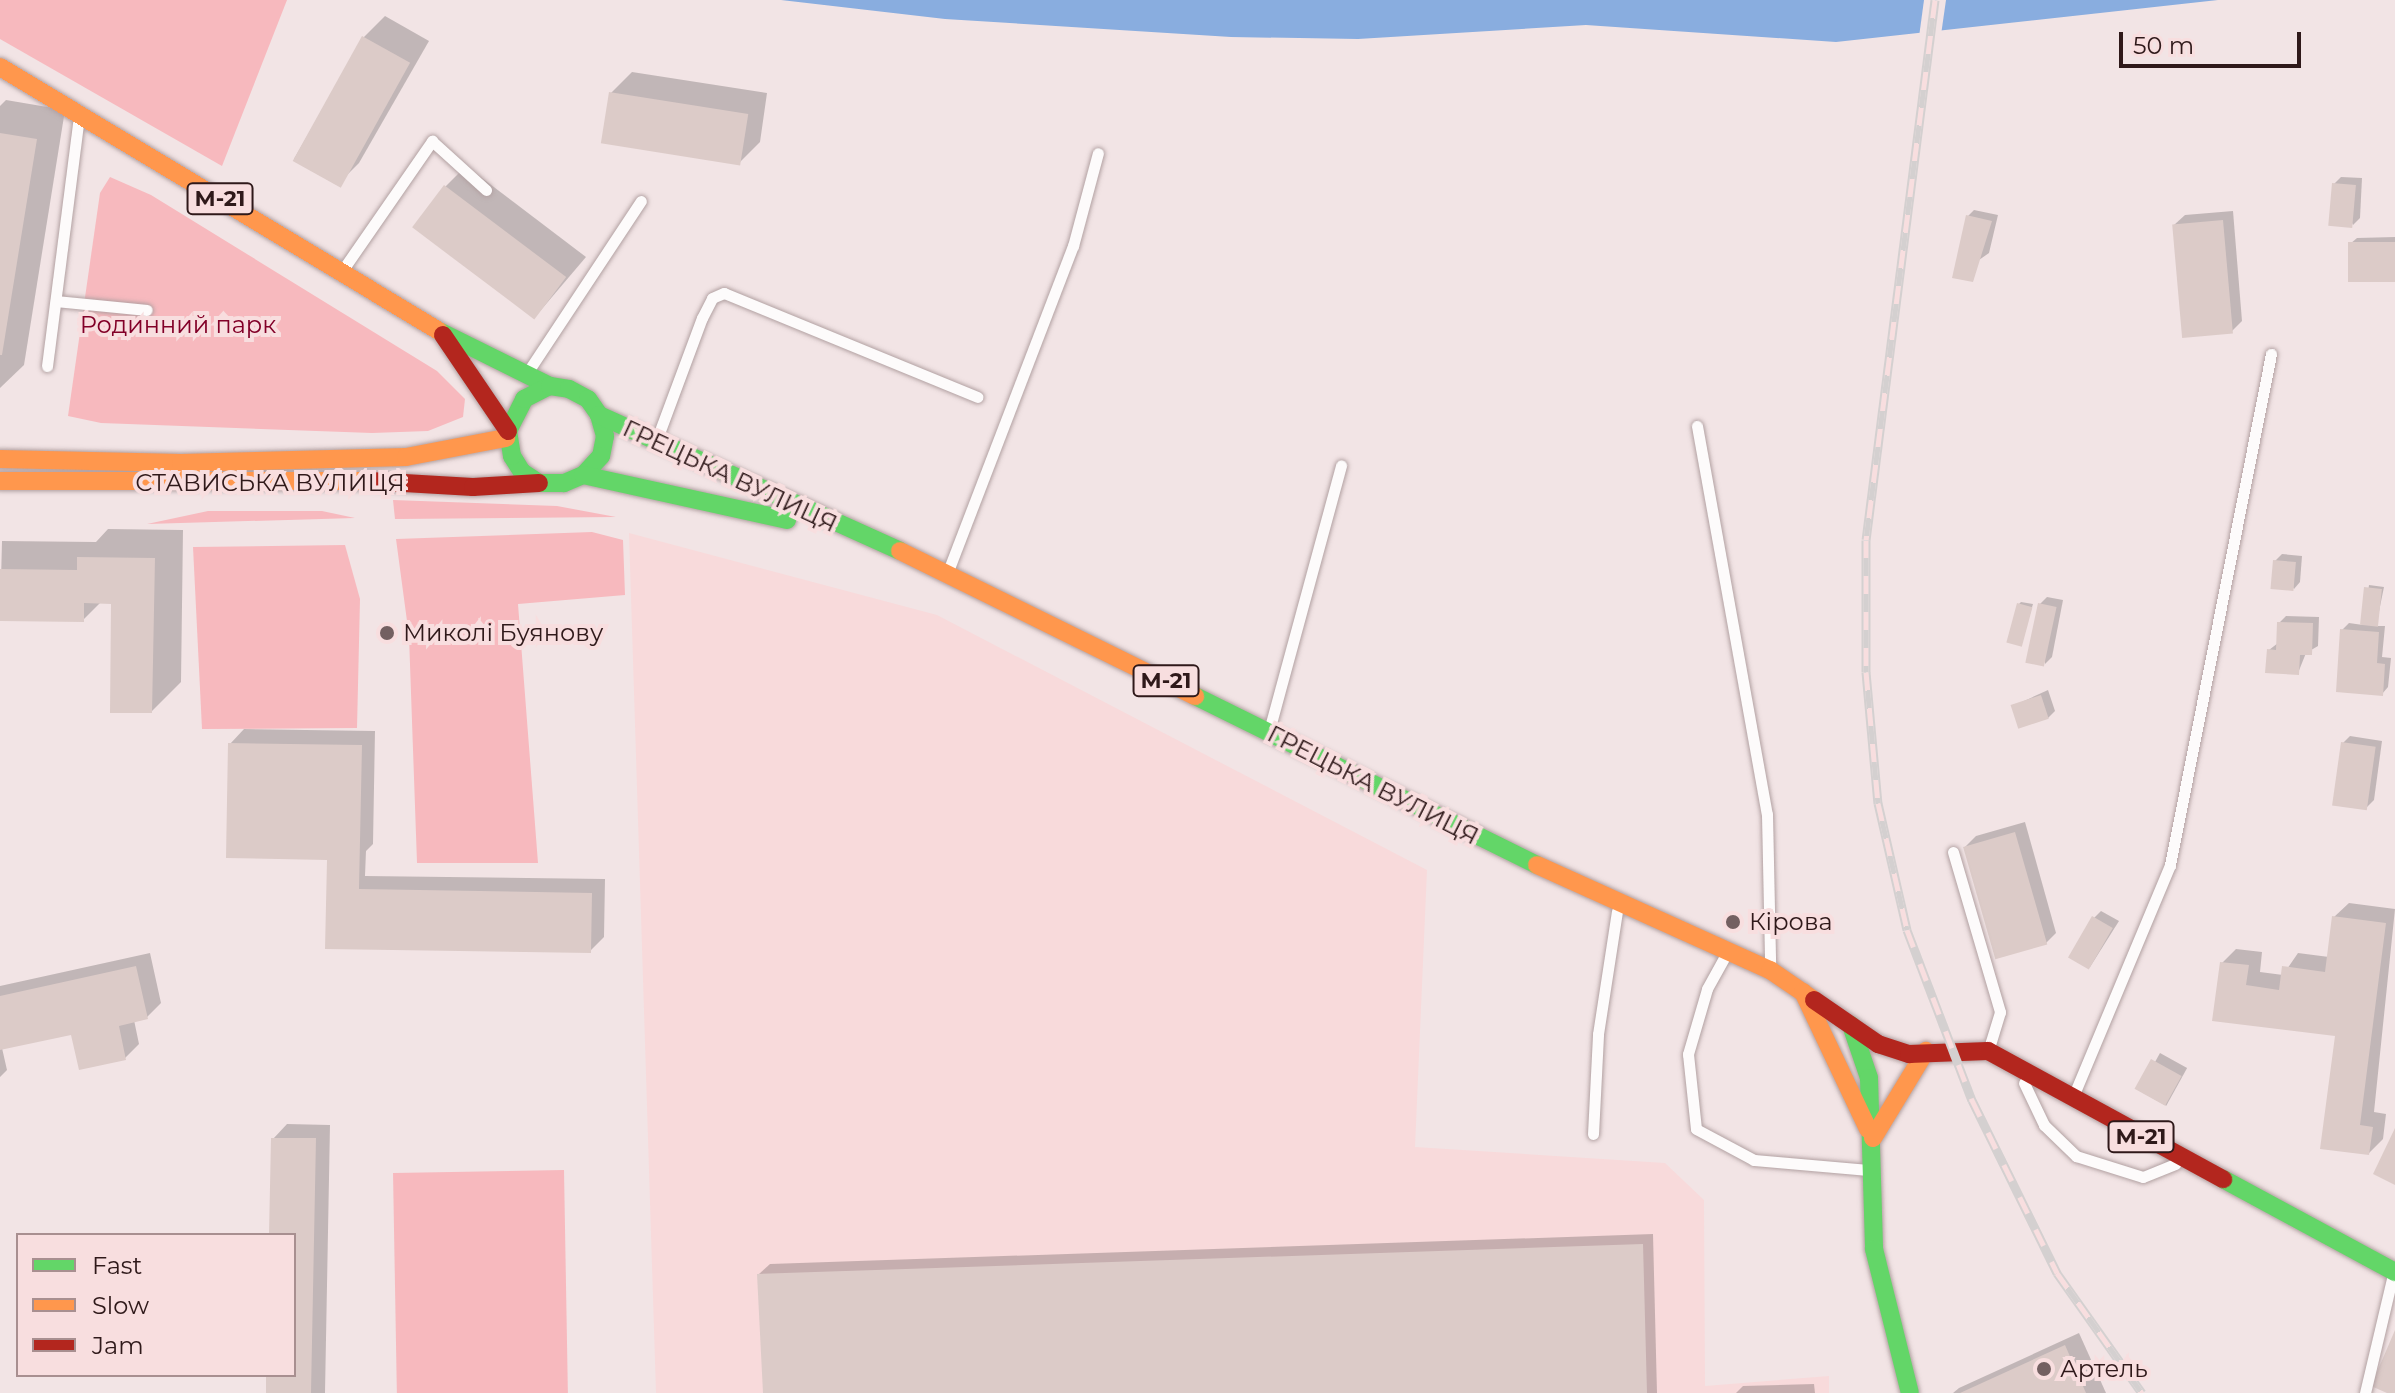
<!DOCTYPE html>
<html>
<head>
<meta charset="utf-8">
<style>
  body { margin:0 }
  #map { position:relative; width:2395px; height:1393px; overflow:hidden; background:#f2e4e5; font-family:Montserrat,sans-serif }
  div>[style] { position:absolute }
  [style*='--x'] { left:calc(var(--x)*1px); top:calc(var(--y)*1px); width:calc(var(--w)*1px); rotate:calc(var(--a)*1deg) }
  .built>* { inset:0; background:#f8dadb }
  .green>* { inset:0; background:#f7b9be; transform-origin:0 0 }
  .water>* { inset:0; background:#89addf }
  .pier>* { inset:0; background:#f2e4e5 }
  .shadow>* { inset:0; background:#0003; transform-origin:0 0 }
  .building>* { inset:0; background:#dccbc8; transform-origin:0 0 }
  .roads { filter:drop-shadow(0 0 2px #b2a1a2) drop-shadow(0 0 2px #b2a1a2) }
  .lane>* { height:11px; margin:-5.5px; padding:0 5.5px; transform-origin:5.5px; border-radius:5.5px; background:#fdfbfb }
  .fast>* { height:18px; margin:-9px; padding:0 9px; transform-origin:9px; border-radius:9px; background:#63d668 }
  .slow>* { height:18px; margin:-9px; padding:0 9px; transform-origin:9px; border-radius:9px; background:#ff974d }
  .jam>* { height:18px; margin:-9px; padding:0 9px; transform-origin:9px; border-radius:9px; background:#b3261e }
  .rail>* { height:9px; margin-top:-4.5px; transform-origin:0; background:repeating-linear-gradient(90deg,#f8dedf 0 18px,#d4d0d0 0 36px); box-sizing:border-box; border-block:2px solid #d4d0d0 }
  .dots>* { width:22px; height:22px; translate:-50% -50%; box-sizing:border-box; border:4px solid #f8dedf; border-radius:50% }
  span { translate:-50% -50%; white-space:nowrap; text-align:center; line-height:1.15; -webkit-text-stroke:8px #f8dedf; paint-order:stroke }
  .shield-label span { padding:2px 6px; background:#f8dedf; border:2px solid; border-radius:6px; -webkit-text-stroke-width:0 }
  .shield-label { font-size:22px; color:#2f191a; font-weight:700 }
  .park-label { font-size:24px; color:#820028 }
  .street-label { font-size:24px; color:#2f191a }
  .poi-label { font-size:24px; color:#2f191a }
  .left { translate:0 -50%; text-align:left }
  .legend { position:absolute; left:16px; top:1233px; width:280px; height:144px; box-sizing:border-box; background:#f8dedf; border:2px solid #a88f90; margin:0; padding:10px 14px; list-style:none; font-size:24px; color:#2f191a }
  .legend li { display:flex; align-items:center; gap:16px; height:40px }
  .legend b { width:40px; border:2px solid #a88f90 }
  .scale { position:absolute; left:2119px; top:32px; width:182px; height:36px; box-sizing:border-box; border:4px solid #2f191a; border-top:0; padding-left:10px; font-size:24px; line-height:28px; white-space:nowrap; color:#2f191a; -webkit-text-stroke:6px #f8dedf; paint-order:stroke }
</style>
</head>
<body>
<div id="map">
  <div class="built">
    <div style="clip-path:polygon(629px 533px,937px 615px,1427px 870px,1415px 1147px,1665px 1163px,1704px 1200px,1705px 1386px,1829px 1376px,1829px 1393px,656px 1393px)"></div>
  </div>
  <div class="green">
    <div style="clip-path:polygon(0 0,287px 0,222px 166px,0 39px)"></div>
    <div style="clip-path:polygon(110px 177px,151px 195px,437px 371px,465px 399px,463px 417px,428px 431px,372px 433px,101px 423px,68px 416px,100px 193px)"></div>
    <div style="clip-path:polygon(393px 500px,557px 506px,616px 517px,395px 519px)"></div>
    <div style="clip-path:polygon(208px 511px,322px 511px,355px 518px,147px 524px)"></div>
    <div style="clip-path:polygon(592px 532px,623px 540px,625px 595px,518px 604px,538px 863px,417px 863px,409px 636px,396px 539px)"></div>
    <div style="clip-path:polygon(345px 545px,360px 599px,357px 728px,202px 729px,193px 547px)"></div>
    <div style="left:564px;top:1170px;width:223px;height:171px;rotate:89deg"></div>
  </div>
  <div class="water">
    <div style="clip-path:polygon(781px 0,2218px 0,1836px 42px,1586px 25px,1358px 39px,1231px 37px,945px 19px)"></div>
  </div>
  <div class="pier">
    <div style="clip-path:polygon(1924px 0,1946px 0,1941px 35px,1919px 37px)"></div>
  </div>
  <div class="shadow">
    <div style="clip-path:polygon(385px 16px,429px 41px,359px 163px,338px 184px,294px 159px,364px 37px)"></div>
    <div style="clip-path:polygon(632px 72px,767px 93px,760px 142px,739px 163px,611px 93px)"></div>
    <div style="clip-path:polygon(6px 100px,65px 110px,24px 365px,0 388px,0 106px)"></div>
    <div style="clip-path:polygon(466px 166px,586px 257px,535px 317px,445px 187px)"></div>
    <div style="clip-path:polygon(2341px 177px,2362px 178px,2360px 218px,2353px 225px,2334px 184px)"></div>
    <div style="clip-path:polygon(1974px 210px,1998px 215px,1989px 253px,1979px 260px,1973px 280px,1968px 216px)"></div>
    <div style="clip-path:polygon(2233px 211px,2242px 321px,2231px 332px,2174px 225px,2185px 215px)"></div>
    <div style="clip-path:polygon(2395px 237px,2395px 280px,2350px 244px,2357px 238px)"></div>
    <div style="clip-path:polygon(108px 529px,183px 530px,181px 682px,152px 711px,113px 602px,101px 602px,83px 620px,0 619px,2px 541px,96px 542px)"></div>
    <div style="clip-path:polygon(2282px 554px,2302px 556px,2300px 582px,2294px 589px,2275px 561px)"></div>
    <div style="clip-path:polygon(2369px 585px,2384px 587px,2376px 626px,2385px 626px,2382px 657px,2391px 658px,2388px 687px,2382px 694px,2342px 630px,2349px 623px,2363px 625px)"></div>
    <div style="clip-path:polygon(2047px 597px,2063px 600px,2052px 657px,2045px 664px,2040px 604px)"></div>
    <div style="clip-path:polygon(2021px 602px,2033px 604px,2021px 644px,2019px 604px)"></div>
    <div style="clip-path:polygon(2286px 616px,2319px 617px,2318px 646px,2306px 653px,2298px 673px,2269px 650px,2278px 643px,2279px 623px)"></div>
    <div style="clip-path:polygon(2048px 690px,2055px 711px,2048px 718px,2013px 706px)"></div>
    <div style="clip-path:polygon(244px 729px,375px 731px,373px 844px,366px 851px,365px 876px,605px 879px,604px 937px,590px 951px,327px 947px,329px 860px,230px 744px)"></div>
    <div style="clip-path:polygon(2350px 736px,2382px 741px,2374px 800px,2367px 807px,2343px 743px)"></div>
    <div style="clip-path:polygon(2025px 822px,2056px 933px,2046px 943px,1965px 847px,1976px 836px)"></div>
    <div style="clip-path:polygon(2349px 903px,2395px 909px,2374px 1112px,2386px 1114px,2383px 1139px,2369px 1153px,2323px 1147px,2337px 1035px,2215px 1019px,2222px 963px,2236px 949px,2262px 952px,2260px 972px,2283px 975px,2298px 953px,2329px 957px,2334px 917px)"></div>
    <div style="clip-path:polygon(2101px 911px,2119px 921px,2090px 967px,2094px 918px)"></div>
    <div style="clip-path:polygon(150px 953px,161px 1003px,147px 1017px,134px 1020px,139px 1044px,125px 1058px,73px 1032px,2px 1048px,7px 1070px,0 1077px,0 986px)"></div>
    <div style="left:2160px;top:1053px;width:31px;height:43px;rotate:29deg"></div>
    <div style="clip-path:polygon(287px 1124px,330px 1125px,325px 1393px,268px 1393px,268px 1375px,294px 1375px,294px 1235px,271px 1235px,273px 1139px)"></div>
    <div style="clip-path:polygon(1653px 1234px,1657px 1393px,765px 1393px,759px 1274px,770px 1264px)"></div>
    <div style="clip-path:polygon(2079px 1333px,2106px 1393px,1953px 1393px,1959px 1388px)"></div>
    <div style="clip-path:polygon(1814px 1384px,1815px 1393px,1736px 1393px,1743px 1386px)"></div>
  </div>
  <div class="building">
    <div style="left:362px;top:36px;width:55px;height:143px;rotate:29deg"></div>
    <div style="left:609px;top:92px;width:141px;height:52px;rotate:9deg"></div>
    <div style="clip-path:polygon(0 133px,37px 139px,2px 355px,0 355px)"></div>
    <div style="left:2332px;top:183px;width:24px;height:43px;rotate:5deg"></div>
    <div style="left:444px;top:185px;width:153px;height:53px;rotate:37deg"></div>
    <div style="clip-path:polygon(1966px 215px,1992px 221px,1973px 282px,1952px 278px)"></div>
    <div style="left:2223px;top:220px;width:114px;height:51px;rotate:85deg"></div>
    <div style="left:2395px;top:242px;width:40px;height:47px;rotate:90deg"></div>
    <div style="clip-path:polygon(77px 557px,155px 558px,152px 713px,110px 713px,111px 604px,84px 603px,84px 622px,0 621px,0 569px,77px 570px)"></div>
    <div style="left:2273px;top:560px;width:23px;height:29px;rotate:5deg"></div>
    <div style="left:2364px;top:587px;width:18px;height:38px;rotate:6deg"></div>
    <div style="left:2017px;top:603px;width:16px;height:41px;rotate:15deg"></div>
    <div style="left:2038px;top:603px;width:19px;height:61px;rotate:12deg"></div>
    <div style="clip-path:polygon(2277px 622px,2313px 623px,2312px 655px,2300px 655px,2299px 675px,2265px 673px,2267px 649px,2276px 650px)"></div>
    <div style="clip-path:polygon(2340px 629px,2379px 632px,2377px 663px,2385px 664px,2383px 696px,2336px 692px)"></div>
    <div style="left:2041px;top:695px;width:25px;height:32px;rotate:72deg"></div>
    <div style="left:2341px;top:742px;width:35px;height:64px;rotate:8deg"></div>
    <div style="clip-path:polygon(228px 743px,362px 745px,359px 889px,592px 893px,591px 953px,325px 949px,327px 860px,226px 858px)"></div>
    <div style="left:2015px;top:832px;width:117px;height:54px;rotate:74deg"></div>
    <div style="left:2092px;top:916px;width:24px;height:48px;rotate:30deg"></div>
    <div style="clip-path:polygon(2332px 916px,2386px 923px,2360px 1125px,2373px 1127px,2369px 1155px,2320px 1149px,2335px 1036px,2212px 1021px,2220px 962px,2249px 965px,2246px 985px,2279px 990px,2282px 966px,2325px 972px)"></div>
    <div style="clip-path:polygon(136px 966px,148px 1019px,119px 1026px,126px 1060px,79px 1070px,71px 1035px,0 1050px,0 996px)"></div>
    <div style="left:2151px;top:1059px;width:35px;height:34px;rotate:29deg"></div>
    <div style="clip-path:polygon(2395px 1128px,2395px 1185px,2373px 1174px)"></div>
    <div style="clip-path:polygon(271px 1138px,316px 1138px,311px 1393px,266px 1393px,266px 1375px,294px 1375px,294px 1235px,269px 1235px)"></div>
    <div style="clip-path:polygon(1643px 1244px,1647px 1393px,763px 1393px,757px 1274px)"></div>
    <div style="clip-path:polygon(2395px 1330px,2395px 1393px,2387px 1393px,2371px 1386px)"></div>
    <div style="clip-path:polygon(2065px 1345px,2086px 1393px,1960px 1393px)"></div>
  </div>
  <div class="roads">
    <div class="lane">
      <div style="--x:344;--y:268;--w:155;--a:-55.3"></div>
      <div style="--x:432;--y:141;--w:73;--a:42.2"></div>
      <div style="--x:56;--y:301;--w:91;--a:5.6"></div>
      <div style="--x:47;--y:366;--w:245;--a:-82.7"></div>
      <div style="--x:531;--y:367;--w:199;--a:-56.5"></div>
      <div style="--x:1697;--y:426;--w:394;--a:79.8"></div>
      <div style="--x:1767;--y:814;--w:148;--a:88.8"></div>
      <div style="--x:658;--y:436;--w:126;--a:-69.6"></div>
      <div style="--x:702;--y:318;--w:22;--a:-63"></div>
      <div style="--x:712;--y:298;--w:13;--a:-23"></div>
      <div style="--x:724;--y:293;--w:274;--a:22.3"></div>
      <div style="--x:950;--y:566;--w:343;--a:-69"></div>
      <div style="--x:1073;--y:246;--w:96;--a:-75"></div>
      <div style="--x:1270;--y:727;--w:271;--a:-74.8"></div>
      <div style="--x:1953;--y:852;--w:167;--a:73.6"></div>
      <div style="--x:2000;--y:1012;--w:37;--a:107"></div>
      <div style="--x:1724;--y:958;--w:35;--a:119"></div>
      <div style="--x:1707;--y:989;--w:68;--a:106.3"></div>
      <div style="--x:1688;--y:1054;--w:75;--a:83.9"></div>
      <div style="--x:1696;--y:1129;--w:66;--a:28.1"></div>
      <div style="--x:1754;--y:1160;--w:115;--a:5"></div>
      <div style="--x:2024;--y:1083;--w:47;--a:64.5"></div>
      <div style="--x:2044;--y:1125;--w:45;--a:44.1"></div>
      <div style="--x:2076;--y:1156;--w:70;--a:17.4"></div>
      <div style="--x:2143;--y:1177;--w:35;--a:-22"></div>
      <div style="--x:2075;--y:1092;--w:246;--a:-67.3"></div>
      <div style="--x:2170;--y:865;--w:521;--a:-78.82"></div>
      <div style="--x:1593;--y:1134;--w:100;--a:-87.1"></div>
      <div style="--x:1598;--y:1034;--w:124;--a:-81.2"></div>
      <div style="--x:2365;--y:1393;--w:117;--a:-76.7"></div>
    </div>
    <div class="fast">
      <div style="--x:439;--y:331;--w:124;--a:26.4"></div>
      <div style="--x:599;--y:415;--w:22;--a:74"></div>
      <div style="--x:605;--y:436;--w:20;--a:101"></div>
      <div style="--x:601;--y:456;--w:26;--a:133"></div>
      <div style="--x:583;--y:475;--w:21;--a:157"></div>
      <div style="--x:564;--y:483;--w:25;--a:180"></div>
      <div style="--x:539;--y:483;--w:20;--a:-147"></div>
      <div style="--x:522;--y:472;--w:19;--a:-122"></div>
      <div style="--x:512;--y:456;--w:25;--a:-99"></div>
      <div style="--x:508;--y:431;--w:36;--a:-63"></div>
      <div style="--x:524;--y:399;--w:29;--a:-27"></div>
      <div style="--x:550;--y:386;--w:19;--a:9"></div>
      <div style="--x:569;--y:389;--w:21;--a:28"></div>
      <div style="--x:588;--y:399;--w:19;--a:55"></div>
      <div style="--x:599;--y:415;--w:330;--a:24.3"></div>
      <div style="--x:583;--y:475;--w:209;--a:12.4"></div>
      <div style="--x:1195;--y:696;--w:381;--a:26.3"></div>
      <div style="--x:1851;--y:1025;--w:56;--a:71.2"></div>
      <div style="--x:1869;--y:1078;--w:171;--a:88.3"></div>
      <div style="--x:1874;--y:1249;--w:148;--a:76"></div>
      <div style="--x:2223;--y:1179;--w:196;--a:28.4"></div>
    </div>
    <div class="slow">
      <div style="--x:0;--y:67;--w:512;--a:31.02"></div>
      <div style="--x:0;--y:459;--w:181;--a:1.3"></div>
      <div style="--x:181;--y:463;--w:225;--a:-1.5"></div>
      <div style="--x:406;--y:457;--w:102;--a:-10.8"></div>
      <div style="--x:0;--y:481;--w:370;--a:0"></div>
      <div style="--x:900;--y:551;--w:329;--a:26.2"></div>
      <div style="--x:1537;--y:865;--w:256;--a:24.3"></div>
      <div style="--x:1770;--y:970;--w:53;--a:34.3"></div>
      <div style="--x:1803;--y:992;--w:152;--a:64.6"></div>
      <div style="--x:1873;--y:1138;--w:102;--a:-58.7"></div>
    </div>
    <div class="jam">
      <div style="--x:443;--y:335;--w:116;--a:55.9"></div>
      <div style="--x:370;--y:481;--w:103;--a:3.3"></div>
      <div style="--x:473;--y:487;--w:66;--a:-3.5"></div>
      <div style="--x:1814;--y:1000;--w:78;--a:34.5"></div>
      <div style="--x:1878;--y:1044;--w:33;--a:18"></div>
      <div style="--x:1909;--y:1054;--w:79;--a:-2.2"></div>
      <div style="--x:1988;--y:1051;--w:268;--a:28.6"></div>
    </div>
  </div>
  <div class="rail">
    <div style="--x:1935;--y:0;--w:544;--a:97.28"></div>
    <div style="--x:1866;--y:540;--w:132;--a:90"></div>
    <div style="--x:1866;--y:672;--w:132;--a:84.8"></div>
    <div style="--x:1878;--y:803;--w:130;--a:77.1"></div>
    <div style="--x:1907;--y:930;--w:182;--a:69.1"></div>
    <div style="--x:1972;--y:1100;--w:193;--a:63.8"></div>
    <div style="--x:2057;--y:1273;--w:147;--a:54.7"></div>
  </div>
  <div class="dots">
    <div style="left:387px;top:633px;background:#736061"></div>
    <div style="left:1733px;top:922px;background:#736061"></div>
    <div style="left:2044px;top:1369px;background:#736061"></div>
  </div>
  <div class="shield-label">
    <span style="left:220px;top:199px">М-21</span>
    <span style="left:1166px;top:681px">М-21</span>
    <span style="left:2141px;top:1137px">М-21</span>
  </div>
  <div class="park-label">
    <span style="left:178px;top:325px">Родинний парк</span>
  </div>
  <div class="street-label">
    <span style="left:730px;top:476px;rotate:25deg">ГРЕЦЬКА ВУЛИЦЯ</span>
    <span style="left:270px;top:483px">СТАВИСЬКА ВУЛИЦЯ</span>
    <span style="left:1373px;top:785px;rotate:27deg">ГРЕЦЬКА ВУЛИЦЯ</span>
  </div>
  <div class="poi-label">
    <span class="left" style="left:403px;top:633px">Миколі Буянову</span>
    <span class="left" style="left:1749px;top:922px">Кірова</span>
    <span class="left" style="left:2060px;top:1369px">Артель</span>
  </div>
  <ul class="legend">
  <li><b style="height:10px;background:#63d668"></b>Fast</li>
  <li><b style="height:10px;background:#ff974d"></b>Slow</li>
  <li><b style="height:10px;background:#b3261e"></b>Jam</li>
  </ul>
  <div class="scale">50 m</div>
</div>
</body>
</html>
